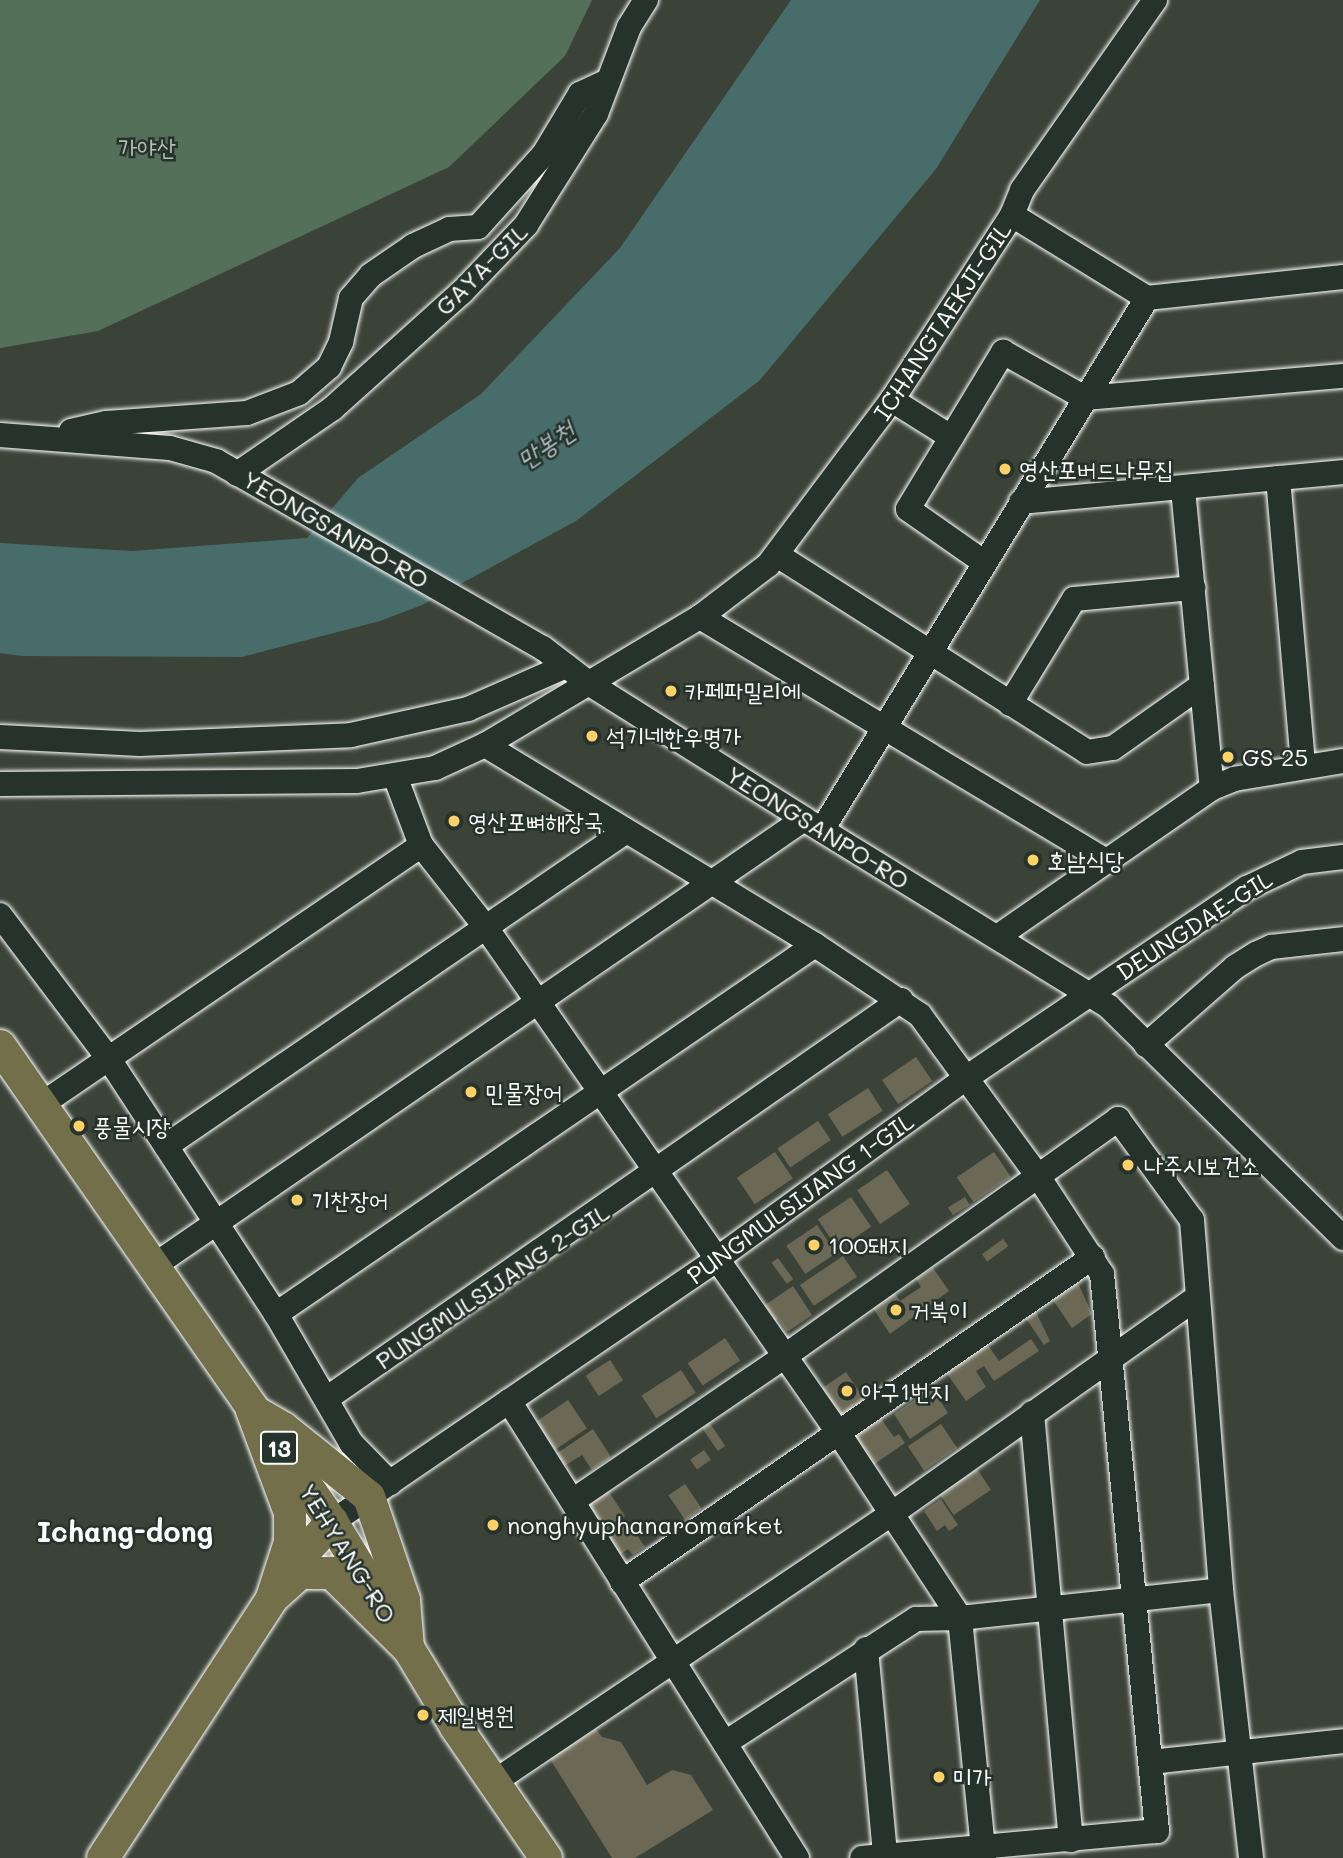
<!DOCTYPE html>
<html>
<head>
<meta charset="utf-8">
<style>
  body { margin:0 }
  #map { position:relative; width:1343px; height:1858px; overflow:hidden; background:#3b4339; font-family:Mali,"Poor Story",sans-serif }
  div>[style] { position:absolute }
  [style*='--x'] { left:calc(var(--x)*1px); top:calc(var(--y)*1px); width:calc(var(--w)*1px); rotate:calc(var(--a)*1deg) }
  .green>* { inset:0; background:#547058 }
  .water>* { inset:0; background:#476c6a }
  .building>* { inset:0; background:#6b6955; transform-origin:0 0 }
  .roads { filter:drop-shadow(0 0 2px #fff) drop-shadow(0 0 2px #fff) }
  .minor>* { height:24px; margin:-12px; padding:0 12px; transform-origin:12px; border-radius:12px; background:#26332d }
  .major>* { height:32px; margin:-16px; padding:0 16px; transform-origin:16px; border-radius:16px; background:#726f4a }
  .dots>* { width:19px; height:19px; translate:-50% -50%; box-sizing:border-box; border:4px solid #26332d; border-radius:50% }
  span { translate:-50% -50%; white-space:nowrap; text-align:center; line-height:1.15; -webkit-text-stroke:5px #26332d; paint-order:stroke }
  .shield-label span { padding:2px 5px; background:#26332d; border:2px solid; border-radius:5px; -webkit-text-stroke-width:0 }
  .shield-label { font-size:23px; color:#fff; font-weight:700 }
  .park-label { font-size:24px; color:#b2bfb4 }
  .street-label { font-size:24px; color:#fff }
  .poi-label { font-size:24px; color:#fff }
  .left { translate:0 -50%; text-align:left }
  .water-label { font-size:26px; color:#acbdbc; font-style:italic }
  .quarter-label { font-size:28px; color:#fff; font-weight:700 }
</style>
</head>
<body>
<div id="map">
  <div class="green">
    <div style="clip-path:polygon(0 0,592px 0,565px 56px,449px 167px,98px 331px,0 348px)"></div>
  </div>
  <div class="water">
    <div style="clip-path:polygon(791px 0,1040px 0,936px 169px,759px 381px,576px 521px,422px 605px,380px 621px,242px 657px,22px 656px,0 653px,0 543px,132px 551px,307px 538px,358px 478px,481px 394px,620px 248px)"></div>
  </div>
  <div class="building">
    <div style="left:916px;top:1057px;width:29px;height:41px;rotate:56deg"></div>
    <div style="left:868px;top:1088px;width:27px;height:48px;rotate:57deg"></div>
    <div style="left:818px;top:1121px;width:23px;height:49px;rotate:56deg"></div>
    <div style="left:775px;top:1152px;width:32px;height:46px;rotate:56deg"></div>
    <div style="left:994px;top:1152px;width:30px;height:45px;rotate:56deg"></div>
    <div style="left:887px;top:1170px;width:41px;height:36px;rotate:56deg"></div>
    <div style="left:851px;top:1197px;width:36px;height:40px;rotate:56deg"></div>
    <div style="left:965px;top:1197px;width:9px;height:20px;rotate:58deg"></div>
    <div style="left:817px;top:1225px;width:34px;height:37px;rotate:56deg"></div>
    <div style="left:1003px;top:1239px;width:9px;height:26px;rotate:54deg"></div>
    <div style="left:843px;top:1256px;width:25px;height:52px;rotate:56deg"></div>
    <div style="left:778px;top:1258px;width:26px;height:8px;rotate:54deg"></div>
    <div style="clip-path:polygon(933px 1268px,949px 1291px,890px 1334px,873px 1308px,895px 1293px,900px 1301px,921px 1287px,916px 1279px)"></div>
    <div style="clip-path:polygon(1078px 1283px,1092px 1314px,1072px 1328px,1053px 1300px)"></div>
    <div style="clip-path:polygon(793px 1286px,812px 1315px,787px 1332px,778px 1319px,773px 1323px,762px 1307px)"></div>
    <div style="clip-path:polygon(1035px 1310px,1050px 1341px,1044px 1345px,1025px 1317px)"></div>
    <div style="left:725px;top:1338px;width:27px;height:45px;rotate:56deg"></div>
    <div style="clip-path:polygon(1031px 1339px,1039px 1351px,994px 1381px,984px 1366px,976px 1371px,986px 1387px,966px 1401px,946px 1372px,987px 1344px,999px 1361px)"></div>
    <div style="left:610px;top:1360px;width:24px;height:29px;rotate:57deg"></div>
    <div style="left:681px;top:1370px;width:27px;height:47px;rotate:57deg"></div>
    <div style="left:846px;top:1372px;width:36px;height:29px;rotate:56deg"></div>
    <div style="clip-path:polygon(929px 1383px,948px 1413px,910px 1439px,894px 1414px,919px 1397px,915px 1392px)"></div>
    <div style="left:568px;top:1400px;width:34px;height:42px;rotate:56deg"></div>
    <div style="clip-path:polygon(879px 1416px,894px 1437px,899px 1434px,905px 1443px,873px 1465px,852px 1434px)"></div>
    <div style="left:709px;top:1422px;width:29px;height:9px;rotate:56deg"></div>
    <div style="left:941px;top:1424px;width:29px;height:40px;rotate:56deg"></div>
    <div style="clip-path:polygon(593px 1429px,611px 1457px,592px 1470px,582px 1455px,561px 1468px,553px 1456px)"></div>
    <div style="left:704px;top:1450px;width:12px;height:17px;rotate:55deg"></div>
    <div style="left:977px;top:1469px;width:25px;height:45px;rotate:56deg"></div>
    <div style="left:685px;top:1484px;width:30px;height:20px;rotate:56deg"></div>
    <div style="clip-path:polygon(607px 1489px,625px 1516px,599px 1533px,586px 1515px,588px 1502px)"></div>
    <div style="clip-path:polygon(941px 1499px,958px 1525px,949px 1531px,945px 1525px,937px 1531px,924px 1511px)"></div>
    <div style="clip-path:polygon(628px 1522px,645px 1547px,633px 1555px,628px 1549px,614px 1559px,602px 1540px)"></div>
    <div style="clip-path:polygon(596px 1729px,602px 1737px,621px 1742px,647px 1785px,672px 1770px,691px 1775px,713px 1810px,635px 1858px,612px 1858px,550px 1759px)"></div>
  </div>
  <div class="roads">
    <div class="minor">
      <div style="--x:1012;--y:215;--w:27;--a:-68"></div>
      <div style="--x:1022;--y:190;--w:232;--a:-55"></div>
      <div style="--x:892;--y:400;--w:70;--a:32.1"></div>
      <div style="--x:71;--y:431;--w:36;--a:-13"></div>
      <div style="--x:106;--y:423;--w:141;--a:-4.1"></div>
      <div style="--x:247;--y:413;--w:56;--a:-21"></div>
      <div style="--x:299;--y:393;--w:40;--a:-41"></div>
      <div style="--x:329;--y:367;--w:28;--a:-64"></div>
      <div style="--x:341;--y:342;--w:45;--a:-77.2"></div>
      <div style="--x:351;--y:298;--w:30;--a:-49"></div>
      <div style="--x:371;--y:275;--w:51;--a:-34.6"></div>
      <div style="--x:413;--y:246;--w:40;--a:-25"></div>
      <div style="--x:449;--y:229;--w:29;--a:-4"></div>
      <div style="--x:478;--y:227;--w:98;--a:-47.9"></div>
      <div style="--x:544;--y:154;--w:70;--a:-59"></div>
      <div style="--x:580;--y:94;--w:31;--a:-25"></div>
      <div style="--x:0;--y:435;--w:170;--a:4.4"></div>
      <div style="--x:170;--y:448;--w:48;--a:15.8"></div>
      <div style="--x:216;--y:461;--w:377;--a:29.8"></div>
      <div style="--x:543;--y:648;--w:59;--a:37.5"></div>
      <div style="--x:590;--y:684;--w:253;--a:32.2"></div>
      <div style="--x:804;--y:819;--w:358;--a:31.6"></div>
      <div style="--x:1109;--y:1007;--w:329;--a:44.6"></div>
      <div style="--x:237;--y:474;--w:116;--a:-34.5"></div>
      <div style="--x:333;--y:408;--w:173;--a:-42"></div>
      <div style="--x:462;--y:292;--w:93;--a:-46.3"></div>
      <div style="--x:526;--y:225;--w:131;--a:-57.8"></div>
      <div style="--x:596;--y:114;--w:93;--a:-69.2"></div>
      <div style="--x:629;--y:27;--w:32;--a:-58"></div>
      <div style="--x:1278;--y:478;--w:289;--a:85"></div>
      <div style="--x:1183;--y:489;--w:300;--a:84.5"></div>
      <div style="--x:1021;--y:502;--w:323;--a:-5.3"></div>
      <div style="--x:777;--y:555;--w:367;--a:32.4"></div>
      <div style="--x:1087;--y:752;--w:26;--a:-9"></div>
      <div style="--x:1113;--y:748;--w:109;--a:-35.3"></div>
      <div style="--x:985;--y:563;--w:94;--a:-145"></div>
      <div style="--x:908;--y:509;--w:184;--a:-58.8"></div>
      <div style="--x:1003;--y:352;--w:94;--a:29.3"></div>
      <div style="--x:1085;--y:398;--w:259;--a:-4.9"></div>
      <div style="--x:700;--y:617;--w:471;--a:31"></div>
      <div style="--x:1010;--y:704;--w:123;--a:-58.6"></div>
      <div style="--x:1074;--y:599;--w:120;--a:-5.3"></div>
      <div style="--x:0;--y:737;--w:140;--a:2.9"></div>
      <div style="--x:140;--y:744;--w:211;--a:-2.4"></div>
      <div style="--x:351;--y:735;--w:120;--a:-12.5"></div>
      <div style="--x:468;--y:709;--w:107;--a:-23.7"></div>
      <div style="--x:485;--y:745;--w:250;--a:-30.8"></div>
      <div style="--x:700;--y:617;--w:86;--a:-37.4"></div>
      <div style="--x:768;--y:565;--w:206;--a:-53.1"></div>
      <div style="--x:892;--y:400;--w:221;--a:-57"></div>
      <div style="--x:1012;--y:215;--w:158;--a:31.6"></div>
      <div style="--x:1147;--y:298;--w:197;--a:-6.1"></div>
      <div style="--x:395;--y:776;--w:74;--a:69.4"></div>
      <div style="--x:421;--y:845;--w:107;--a:51.8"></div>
      <div style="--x:487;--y:929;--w:617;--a:55.1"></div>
      <div style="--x:840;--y:1435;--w:219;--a:56.7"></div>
      <div style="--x:960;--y:1618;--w:241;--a:84.3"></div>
      <div style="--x:0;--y:784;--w:357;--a:-0.5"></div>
      <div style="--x:357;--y:781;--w:79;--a:-9.5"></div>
      <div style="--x:435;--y:768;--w:55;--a:-24.7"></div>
      <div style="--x:485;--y:745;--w:386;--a:31.2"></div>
      <div style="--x:815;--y:945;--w:126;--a:33.7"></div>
      <div style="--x:920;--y:1015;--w:200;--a:53.8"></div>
      <div style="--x:1038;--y:1176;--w:117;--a:56.9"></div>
      <div style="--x:1102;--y:1274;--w:560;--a:84.36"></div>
      <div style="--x:1157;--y:1831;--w:296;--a:174.8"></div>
      <div style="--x:822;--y:830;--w:623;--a:-58.58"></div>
      <div style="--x:0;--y:915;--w:181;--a:52.9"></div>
      <div style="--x:109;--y:1059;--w:305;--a:56.8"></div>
      <div style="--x:276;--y:1314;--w:149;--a:59.8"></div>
      <div style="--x:351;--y:1443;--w:56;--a:45.7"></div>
      <div style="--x:997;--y:937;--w:262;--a:-34.7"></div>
      <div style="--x:1212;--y:788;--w:24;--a:-22"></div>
      <div style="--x:1234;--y:779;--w:110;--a:-9.4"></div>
      <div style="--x:1146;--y:1045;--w:118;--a:-41.2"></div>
      <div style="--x:1235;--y:967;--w:25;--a:-32"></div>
      <div style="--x:1256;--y:954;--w:17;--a:-25"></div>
      <div style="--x:1271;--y:947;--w:72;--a:-6.3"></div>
      <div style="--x:42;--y:1104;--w:459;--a:-34.3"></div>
      <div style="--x:166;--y:1146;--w:556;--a:-34.38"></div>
      <div style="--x:152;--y:1267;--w:791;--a:-34.49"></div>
      <div style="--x:276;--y:1314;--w:653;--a:-34.4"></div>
      <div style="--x:326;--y:1399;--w:700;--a:-34.76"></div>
      <div style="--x:509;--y:1401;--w:540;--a:57.78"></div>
      <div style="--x:1032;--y:1413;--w:429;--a:84.8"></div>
      <div style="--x:574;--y:1500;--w:255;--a:-34.3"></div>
      <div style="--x:785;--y:1356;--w:409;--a:-35.4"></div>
      <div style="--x:1118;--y:1119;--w:125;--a:53.8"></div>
      <div style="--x:1192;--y:1220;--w:371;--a:85.5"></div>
      <div style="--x:1221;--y:1590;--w:270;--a:83.6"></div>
      <div style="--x:332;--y:1522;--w:466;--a:-34.3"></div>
      <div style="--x:717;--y:1259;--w:308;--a:-36"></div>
      <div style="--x:966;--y:1078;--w:339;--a:-34.1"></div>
      <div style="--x:1247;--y:888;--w:61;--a:-25.3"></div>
      <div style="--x:1302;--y:862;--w:41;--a:-7"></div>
      <div style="--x:622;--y:1582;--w:572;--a:-34.61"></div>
      <div style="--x:866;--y:1649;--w:207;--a:84.7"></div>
      <div style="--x:725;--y:1743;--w:228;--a:-33"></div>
      <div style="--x:916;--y:1619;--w:44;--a:-1.3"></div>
      <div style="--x:960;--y:1618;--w:262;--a:-6.1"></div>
      <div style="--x:1151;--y:1762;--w:193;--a:-6.2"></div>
      <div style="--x:494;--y:1782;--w:483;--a:-34"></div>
      <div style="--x:894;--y:1512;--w:372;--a:-35.3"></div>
    </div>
    <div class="major">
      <div style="--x:0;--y:1046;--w:580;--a:55.11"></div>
      <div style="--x:332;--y:1522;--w:240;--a:58.8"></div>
      <div style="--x:456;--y:1727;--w:159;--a:55.5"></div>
      <div style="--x:252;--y:1410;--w:36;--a:30"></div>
      <div style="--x:283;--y:1428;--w:110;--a:38.7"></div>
      <div style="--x:369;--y:1497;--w:109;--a:71.2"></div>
      <div style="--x:404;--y:1600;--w:48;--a:85.2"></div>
      <div style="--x:408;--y:1648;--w:107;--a:-135.4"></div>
      <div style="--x:332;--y:1573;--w:32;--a:180"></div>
      <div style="--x:300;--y:1573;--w:38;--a:138"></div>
      <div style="--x:272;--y:1598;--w:59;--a:-72.2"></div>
      <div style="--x:290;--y:1542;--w:29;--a:-90"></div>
      <div style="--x:290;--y:1513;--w:110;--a:-110.3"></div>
      <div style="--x:103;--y:1858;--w:356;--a:-56.9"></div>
      <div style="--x:297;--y:1560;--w:52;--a:-47.4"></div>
    </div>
  </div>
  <div class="dots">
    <div style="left:1005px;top:469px;background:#ffd166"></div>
    <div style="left:671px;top:691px;background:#ffd166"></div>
    <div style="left:592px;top:736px;background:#ffd166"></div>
    <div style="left:1228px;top:757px;background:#ffd166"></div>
    <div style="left:454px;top:821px;background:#ffd166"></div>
    <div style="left:1033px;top:860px;background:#ffd166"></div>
    <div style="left:471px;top:1092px;background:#ffd166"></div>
    <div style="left:79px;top:1126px;background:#ffd166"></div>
    <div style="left:1128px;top:1165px;background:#ffd166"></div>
    <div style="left:297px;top:1200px;background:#ffd166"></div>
    <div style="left:814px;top:1245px;background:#ffd166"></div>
    <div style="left:896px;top:1310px;background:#ffd166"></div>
    <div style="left:847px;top:1391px;background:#ffd166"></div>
    <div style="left:493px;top:1525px;background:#ffd166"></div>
    <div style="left:423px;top:1715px;background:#ffd166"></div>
    <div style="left:939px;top:1777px;background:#ffd166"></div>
  </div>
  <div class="shield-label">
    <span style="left:279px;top:1448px">13</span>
  </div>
  <div class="park-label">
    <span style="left:147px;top:147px">가야산</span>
  </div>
  <div class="street-label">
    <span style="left:481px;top:269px;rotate:-45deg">GAYA-GIL</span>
    <span style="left:942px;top:321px;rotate:-57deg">ICHANGTAEKJI-GIL</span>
    <span style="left:336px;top:529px;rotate:30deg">YEONGSANPO-RO</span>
    <span style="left:818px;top:827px;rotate:32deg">YEONGSANPO-RO</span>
    <span style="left:1194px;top:925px;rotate:-33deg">DEUNGDAE-GIL</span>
    <span style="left:800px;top:1198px;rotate:-36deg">PUNGMULSIJANG 1-GIL</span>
    <span style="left:492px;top:1286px;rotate:-34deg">PUNGMULSIJANG 2-GIL</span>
    <span style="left:348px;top:1553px;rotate:58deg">YEHYANG-RO</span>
  </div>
  <div class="poi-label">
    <span class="left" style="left:1019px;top:469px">영산포버드나무집</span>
    <span class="left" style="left:685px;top:691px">카페파밀리에</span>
    <span class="left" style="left:606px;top:736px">석기네한우명가</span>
    <span class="left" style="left:1242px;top:757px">GS 25</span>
    <span class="left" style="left:468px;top:821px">영산포뼈해장국</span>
    <span class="left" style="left:1047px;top:860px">호남식당</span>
    <span class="left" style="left:485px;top:1092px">민물장어</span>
    <span class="left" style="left:93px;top:1126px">풍물시장</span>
    <span class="left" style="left:1144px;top:1165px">나주시보건소</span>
    <span class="left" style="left:311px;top:1200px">기찬장어</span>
    <span class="left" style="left:828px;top:1245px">100돼지</span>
    <span class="left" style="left:910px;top:1310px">거북이</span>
    <span class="left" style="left:861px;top:1391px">아구1번지</span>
    <span class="left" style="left:507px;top:1525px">nonghyuphanaromarket</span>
    <span class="left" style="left:437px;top:1715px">제일병원</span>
    <span class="left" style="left:953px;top:1777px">미가</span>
  </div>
  <div class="water-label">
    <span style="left:546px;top:445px;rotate:-34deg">만봉천</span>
  </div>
  <div class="quarter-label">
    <span style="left:125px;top:1531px">Ichang-dong</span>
  </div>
</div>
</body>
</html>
